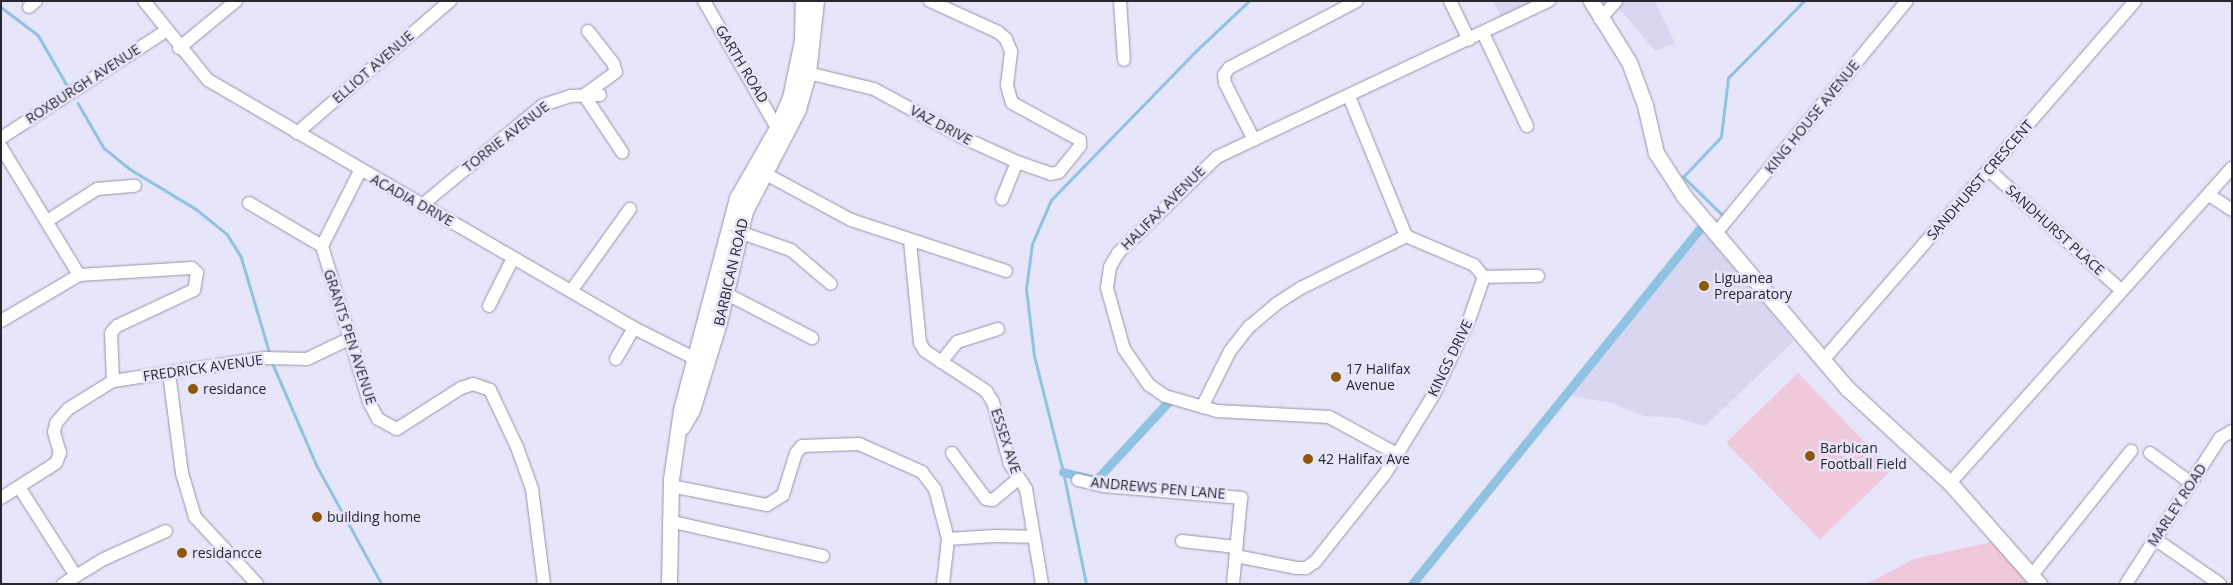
<!DOCTYPE html>
<html>
<head>
<meta charset="utf-8">
<style>
  body { margin:0 }
  #map { position:relative; width:2233px; height:585px; overflow:hidden; background:#e7e5fa; font-family:"Open Sans",sans-serif }
  div>[style] { position:absolute }
  [style*='--x'] { left:calc(var(--x)*1px); top:calc(var(--y)*1px); width:calc(var(--w)*1px); rotate:calc(var(--a)*1deg) }
  .built>* { inset:0; background:#d9d6f1 }
  .green>* { inset:0; background:#efc8dc; transform-origin:0 0 }
  .stream>* { height:2.5px; margin:-1.25px; padding:0 1.25px; transform-origin:1.25px; border-radius:1.25px; background:#90c3e2 }
  .canal>* { height:9px; margin:-4.5px; padding:0 4.5px; transform-origin:4.5px; border-radius:4.5px; background:#90c3e2 }
  .roads { filter:drop-shadow(0 0 1px #9593a6) drop-shadow(0 0 1px #9593a6) }
  .minor>* { height:12px; margin:-6px; padding:0 6px; transform-origin:6px; border-radius:6px; background:#fff }
  .major>* { height:15px; margin:-7.5px; padding:0 7.5px; transform-origin:7.5px; border-radius:7.5px; background:#fff }
  .dots>* { width:14px; height:14px; translate:-50% -50%; box-sizing:border-box; border:2px solid #e7e5fa; border-radius:50% }
  span { translate:-50% -50%; white-space:nowrap; text-align:center; line-height:1.15; -webkit-text-stroke:5px #e7e5fa; paint-order:stroke }
  .street-label { font-size:14px; color:#28282f }
  .poi-label { font-size:14px; color:#28282f }
  .left { translate:0 -50%; text-align:left }
  .frame { position:absolute; inset:0; border:2px solid #28282f; pointer-events:none }
</style>
</head>
<body>
<div id="map">
  <div class="built">
    <div style="clip-path:polygon(1493px 1px,1541px 1px,1504px 24px)"></div>
    <div style="clip-path:polygon(1613px 1px,1655px 1px,1675px 43px,1655px 51px)"></div>
    <div style="clip-path:polygon(1704px 232px,1794px 341px,1705px 426px,1678px 418px,1644px 416px,1612px 403px,1570px 396px)"></div>
  </div>
  <div class="green">
    <div style="left:1798px;top:373px;width:135px;height:100px;rotate:46deg"></div>
    <div style="clip-path:polygon(1996px 541px,2032px 584px,1867px 584px,1914px 559px)"></div>
  </div>
  <div class="stream">
    <div style="--x:1;--y:7;--w:46;--a:37.1"></div>
    <div style="--x:38;--y:35;--w:58;--a:59.9"></div>
    <div style="--x:78;--y:103;--w:52;--a:60"></div>
    <div style="--x:104;--y:148;--w:33;--a:39"></div>
    <div style="--x:130;--y:169;--w:77;--a:31.2"></div>
    <div style="--x:196;--y:209;--w:40;--a:39"></div>
    <div style="--x:227;--y:234;--w:26;--a:58"></div>
    <div style="--x:241;--y:256;--w:102;--a:73.5"></div>
    <div style="--x:1723;--y:216;--w:56;--a:-135.7"></div>
    <div style="--x:1683;--y:177;--w:55;--a:-46.5"></div>
    <div style="--x:1721;--y:137;--w:59;--a:-83.2"></div>
    <div style="--x:1728;--y:78;--w:108;--a:-45.4"></div>
    <div style="--x:272;--y:362;--w:113;--a:66.6"></div>
    <div style="--x:317;--y:466;--w:135;--a:61.2"></div>
    <div style="--x:1086;--y:584;--w:114;--a:-101.6"></div>
    <div style="--x:1063;--y:472;--w:120;--a:-104"></div>
    <div style="--x:1034;--y:356;--w:67;--a:-96.8"></div>
    <div style="--x:1026;--y:289;--w:45;--a:-82.4"></div>
    <div style="--x:1032;--y:244;--w:48;--a:-66.6"></div>
    <div style="--x:1051;--y:200;--w:209;--a:-45.8"></div>
    <div style="--x:1197;--y:50;--w:71;--a:-43.3"></div>
  </div>
  <div class="canal">
    <div style="--x:1063;--y:472;--w:34;--a:14"></div>
    <div style="--x:1096;--y:480;--w:105;--a:-47.3"></div>
    <div style="--x:1412;--y:584;--w:456;--a:-51"></div>
  </div>
  <div class="roads">
    <div class="minor">
      <div style="--x:144;--y:1;--w:102;--a:51"></div>
      <div style="--x:208;--y:80;--w:493;--a:30.2"></div>
      <div style="--x:634;--y:328;--w:76;--a:26.6"></div>
      <div style="--x:704;--y:1;--w:146;--a:60.1"></div>
      <div style="--x:1120;--y:1;--w:59;--a:86.1"></div>
      <div style="--x:1450;--y:1;--w:43;--a:64"></div>
      <div style="--x:29;--y:7;--w:9;--a:-41"></div>
      <div style="--x:1600;--y:19;--w:24;--a:-48"></div>
      <div style="--x:588;--y:31;--w:41;--a:52"></div>
      <div style="--x:613;--y:63;--w:9;--a:72"></div>
      <div style="--x:616;--y:72;--w:39;--a:144"></div>
      <div style="--x:584;--y:95;--w:69;--a:56.3"></div>
      <div style="--x:1483;--y:33;--w:103;--a:64.7"></div>
      <div style="--x:179;--y:48;--w:74;--a:-39.5"></div>
      <div style="--x:808;--y:73;--w:68;--a:13.6"></div>
      <div style="--x:874;--y:89;--w:100;--a:28.6"></div>
      <div style="--x:962;--y:137;--w:60;--a:24.4"></div>
      <div style="--x:1017;--y:162;--w:36;--a:19"></div>
      <div style="--x:1051;--y:174;--w:8;--a:-14"></div>
      <div style="--x:1059;--y:172;--w:33;--a:-51"></div>
      <div style="--x:1080;--y:146;--w:6;--a:-90"></div>
      <div style="--x:1080;--y:140;--w:77;--a:-151.4"></div>
      <div style="--x:1012;--y:103;--w:19;--a:-106"></div>
      <div style="--x:1007;--y:85;--w:34;--a:-83"></div>
      <div style="--x:1011;--y:51;--w:13;--a:-113"></div>
      <div style="--x:1006;--y:39;--w:11;--a:-139"></div>
      <div style="--x:998;--y:32;--w:75;--a:-155.5"></div>
      <div style="--x:297;--y:133;--w:202;--a:-40.8"></div>
      <div style="--x:1;--y:138;--w:197;--a:-33"></div>
      <div style="--x:1254;--y:140;--w:64;--a:-117"></div>
      <div style="--x:1225;--y:83;--w:8;--a:-97"></div>
      <div style="--x:1224;--y:75;--w:9;--a:-54"></div>
      <div style="--x:1229;--y:68;--w:144;--a:-27.6"></div>
      <div style="--x:1;--y:147;--w:150;--a:58.6"></div>
      <div style="--x:1989;--y:170;--w:178;--a:42.3"></div>
      <div style="--x:360;--y:171;--w:84;--a:116.9"></div>
      <div style="--x:322;--y:246;--w:163;--a:73.2"></div>
      <div style="--x:369;--y:402;--w:19;--a:62"></div>
      <div style="--x:378;--y:419;--w:21;--a:28"></div>
      <div style="--x:397;--y:429;--w:76;--a:-32.6"></div>
      <div style="--x:461;--y:388;--w:13;--a:-18"></div>
      <div style="--x:473;--y:384;--w:18;--a:19"></div>
      <div style="--x:490;--y:390;--w:63;--a:64.7"></div>
      <div style="--x:517;--y:447;--w:45;--a:70.3"></div>
      <div style="--x:532;--y:489;--w:96;--a:82.8"></div>
      <div style="--x:764;--y:173;--w:99;--a:28.4"></div>
      <div style="--x:851;--y:220;--w:163;--a:18.2"></div>
      <div style="--x:2209;--y:195;--w:27;--a:33"></div>
      <div style="--x:1002;--y:199;--w:40;--a:-68"></div>
      <div style="--x:249;--y:203;--w:85;--a:30.5"></div>
      <div style="--x:422;--y:205;--w:157;--a:-39.6"></div>
      <div style="--x:543;--y:105;--w:28;--a:-18"></div>
      <div style="--x:570;--y:96;--w:30;--a:-2"></div>
      <div style="--x:47;--y:221;--w:59;--a:-32.6"></div>
      <div style="--x:97;--y:189;--w:38;--a:-5"></div>
      <div style="--x:739;--y:232;--w:55;--a:19.1"></div>
      <div style="--x:791;--y:250;--w:52;--a:40.4"></div>
      <div style="--x:1717;--y:232;--w:299;--a:-50.6"></div>
      <div style="--x:910;--y:241;--w:102;--a:84.4"></div>
      <div style="--x:920;--y:343;--w:9;--a:58"></div>
      <div style="--x:925;--y:351;--w:73;--a:33.3"></div>
      <div style="--x:986;--y:391;--w:13;--a:58"></div>
      <div style="--x:993;--y:402;--w:64;--a:74.7"></div>
      <div style="--x:1010;--y:464;--w:30;--a:57"></div>
      <div style="--x:1026;--y:489;--w:96;--a:80.4"></div>
      <div style="--x:1484;--y:277;--w:54;--a:-1.1"></div>
      <div style="--x:571;--y:291;--w:101;--a:-54.3"></div>
      <div style="--x:727;--y:294;--w:96;--a:27.4"></div>
      <div style="--x:489;--y:306;--w:54;--a:-63.4"></div>
      <div style="--x:1;--y:321;--w:91;--a:-30.5"></div>
      <div style="--x:79;--y:275;--w:113;--a:-3.5"></div>
      <div style="--x:192;--y:268;--w:7;--a:45"></div>
      <div style="--x:197;--y:273;--w:17;--a:100"></div>
      <div style="--x:194;--y:290;--w:85;--a:154.9"></div>
      <div style="--x:117;--y:326;--w:9;--a:131"></div>
      <div style="--x:111;--y:333;--w:48;--a:87.6"></div>
      <div style="--x:616;--y:359;--w:36;--a:-60"></div>
      <div style="--x:1824;--y:359;--w:474;--a:-49"></div>
      <div style="--x:941;--y:362;--w:26;--a:-51"></div>
      <div style="--x:957;--y:342;--w:43;--a:-17.6"></div>
      <div style="--x:169;--y:373;--w:101;--a:82.6"></div>
      <div style="--x:182;--y:473;--w:46;--a:73.5"></div>
      <div style="--x:195;--y:517;--w:91;--a:47.2"></div>
      <div style="--x:1202;--y:407;--w:63;--a:-63.4"></div>
      <div style="--x:1230;--y:351;--w:31;--a:-52"></div>
      <div style="--x:1249;--y:327;--w:35;--a:-40"></div>
      <div style="--x:1276;--y:304;--w:30;--a:-33"></div>
      <div style="--x:1301;--y:288;--w:117;--a:-26.3"></div>
      <div style="--x:952;--y:453;--w:57;--a:53.5"></div>
      <div style="--x:986;--y:499;--w:7;--a:8"></div>
      <div style="--x:993;--y:500;--w:33;--a:-40"></div>
      <div style="--x:2150;--y:453;--w:51;--a:36.2"></div>
      <div style="--x:1397;--y:454;--w:77;--a:-151.4"></div>
      <div style="--x:1329;--y:417;--w:112;--a:-176.9"></div>
      <div style="--x:1217;--y:411;--w:54;--a:-163.9"></div>
      <div style="--x:1165;--y:396;--w:19;--a:-145"></div>
      <div style="--x:1149;--y:385;--w:44;--a:-124.8"></div>
      <div style="--x:1124;--y:349;--w:63;--a:-105.6"></div>
      <div style="--x:1107;--y:288;--w:21;--a:-82"></div>
      <div style="--x:1110;--y:267;--w:16;--a:-60"></div>
      <div style="--x:1118;--y:253;--w:138;--a:-44.1"></div>
      <div style="--x:1217;--y:157;--w:367;--a:-25.2"></div>
      <div style="--x:1078;--y:480;--w:27;--a:13"></div>
      <div style="--x:1104;--y:486;--w:138;--a:5"></div>
      <div style="--x:1241;--y:498;--w:86;--a:95.3"></div>
      <div style="--x:1950;--y:483;--w:423;--a:-48.2"></div>
      <div style="--x:671;--y:486;--w:98;--a:11.2"></div>
      <div style="--x:767;--y:505;--w:19;--a:-32"></div>
      <div style="--x:783;--y:495;--w:44;--a:-72.8"></div>
      <div style="--x:796;--y:453;--w:9;--a:-49"></div>
      <div style="--x:802;--y:446;--w:57;--a:-2"></div>
      <div style="--x:859;--y:444;--w:69;--a:24"></div>
      <div style="--x:922;--y:472;--w:21;--a:53"></div>
      <div style="--x:935;--y:489;--w:52;--a:75.4"></div>
      <div style="--x:948;--y:539;--w:45;--a:96.3"></div>
      <div style="--x:19;--y:487;--w:106;--a:57.4"></div>
      <div style="--x:1;--y:498;--w:65;--a:-32.5"></div>
      <div style="--x:56;--y:463;--w:11;--a:-68"></div>
      <div style="--x:60;--y:453;--w:22;--a:-106"></div>
      <div style="--x:54;--y:432;--w:9;--a:-77"></div>
      <div style="--x:56;--y:423;--w:18;--a:-49"></div>
      <div style="--x:68;--y:409;--w:53;--a:-31.9"></div>
      <div style="--x:113;--y:381;--w:154;--a:-8.6"></div>
      <div style="--x:265;--y:358;--w:42;--a:1.4"></div>
      <div style="--x:307;--y:359;--w:47;--a:-25.5"></div>
      <div style="--x:669;--y:521;--w:158;--a:12.8"></div>
      <div style="--x:948;--y:539;--w:46;--a:-3.7"></div>
      <div style="--x:994;--y:536;--w:39;--a:1"></div>
      <div style="--x:2155;--y:539;--w:79;--a:34.7"></div>
      <div style="--x:1182;--y:541;--w:54;--a:6.3"></div>
      <div style="--x:1236;--y:556;--w:61;--a:11.3"></div>
      <div style="--x:1296;--y:568;--w:10;--a:0"></div>
      <div style="--x:1306;--y:568;--w:11;--a:-34"></div>
      <div style="--x:1315;--y:562;--w:112;--a:-51.5"></div>
      <div style="--x:1385;--y:474;--w:94;--a:-58.5"></div>
      <div style="--x:1434;--y:394;--w:82;--a:-64.7"></div>
      <div style="--x:1469;--y:320;--w:46;--a:-70.8"></div>
      <div style="--x:1484;--y:277;--w:16;--a:-130"></div>
      <div style="--x:1474;--y:265;--w:74;--a:-156.9"></div>
      <div style="--x:1406;--y:236;--w:151;--a:-112.2"></div>
      <div style="--x:2032;--y:575;--w:159;--a:-51.4"></div>
      <div style="--x:63;--y:584;--w:48;--a:-31.4"></div>
      <div style="--x:104;--y:559;--w:68;--a:-24.3"></div>
      <div style="--x:2126;--y:584;--w:174;--a:-57.2"></div>
      <div style="--x:2220;--y:438;--w:14;--a:-30"></div>
    </div>
    <div class="major">
      <div style="--x:1591;--y:1;--w:72;--a:58.1"></div>
      <div style="--x:1629;--y:62;--w:46;--a:69.6"></div>
      <div style="--x:1645;--y:105;--w:49;--a:77.1"></div>
      <div style="--x:1656;--y:153;--w:51;--a:56.9"></div>
      <div style="--x:1684;--y:196;--w:252;--a:49.7"></div>
      <div style="--x:1847;--y:388;--w:140;--a:42.7"></div>
      <div style="--x:1950;--y:483;--w:135;--a:48.6"></div>
      <div style="--x:682;--y:427;--w:20;--a:-60"></div>
      <div style="--x:692;--y:410;--w:92;--a:-72.9"></div>
      <div style="--x:719;--y:322;--w:114;--a:-76.8"></div>
      <div style="--x:745;--y:211;--w:115;--a:-62.5"></div>
      <div style="--x:798;--y:109;--w:37;--a:-74"></div>
      <div style="--x:808;--y:73;--w:72;--a:-83.7"></div>
      <div style="--x:669;--y:584;--w:105;--a:-88.9"></div>
      <div style="--x:671;--y:479;--w:70;--a:-81.8"></div>
      <div style="--x:681;--y:410;--w:219;--a:-75.2"></div>
      <div style="--x:737;--y:198;--w:81;--a:-60.3"></div>
      <div style="--x:777;--y:128;--w:33;--a:-67"></div>
      <div style="--x:790;--y:98;--w:59;--a:-78.3"></div>
      <div style="--x:802;--y:40;--w:39;--a:-89"></div>
    </div>
  </div>
  <div class="dots">
    <div style="left:1704px;top:286px;background:#8e580a"></div>
    <div style="left:1336px;top:377px;background:#8e580a"></div>
    <div style="left:193px;top:389px;background:#8e580a"></div>
    <div style="left:1810px;top:456px;background:#8e580a"></div>
    <div style="left:1308px;top:459px;background:#8e580a"></div>
    <div style="left:317px;top:517px;background:#8e580a"></div>
    <div style="left:182px;top:553px;background:#8e580a"></div>
  </div>
  <div class="street-label">
    <span style="left:742px;top:64px;rotate:59deg">GARTH ROAD</span>
    <span style="left:373px;top:67px;rotate:-41deg">ELLIOT AVENUE</span>
    <span style="left:83px;top:84px;rotate:-33deg">ROXBURGH AVENUE</span>
    <span style="left:1812px;top:117px;rotate:-51deg">KING HOUSE AVENUE</span>
    <span style="left:941px;top:125px;rotate:28deg">VAZ DRIVE</span>
    <span style="left:506px;top:137px;rotate:-38deg">TORRIE AVENUE</span>
    <span style="left:1980px;top:180px;rotate:-49deg">SANDHURST CRESCENT</span>
    <span style="left:412px;top:200px;rotate:29deg">ACADIA DRIVE</span>
    <span style="left:1163px;top:208px;rotate:-45deg">HALIFAX AVENUE</span>
    <span style="left:2055px;top:230px;rotate:42deg">SANDHURST PLACE</span>
    <span style="left:731px;top:272px;rotate:-77deg">BARBICAN ROAD</span>
    <span style="left:350px;top:337px;rotate:72deg">GRANTS PEN AVENUE</span>
    <span style="left:1450px;top:358px;rotate:-64deg">KINGS DRIVE</span>
    <span style="left:203px;top:368px;rotate:-8deg">FREDRICK AVENUE</span>
    <span style="left:1006px;top:441px;rotate:72deg">ESSEX AVE</span>
    <span style="left:1158px;top:488px;rotate:5deg">ANDREWS PEN LANE</span>
    <span style="left:2177px;top:505px;rotate:-57deg">MARLEY ROAD</span>
  </div>
  <div class="poi-label">
    <span class="left" style="left:1714px;top:286px">Liguanea<br>Preparatory</span>
    <span class="left" style="left:1346px;top:377px">17 Halifax<br>Avenue</span>
    <span class="left" style="left:203px;top:389px">residance</span>
    <span class="left" style="left:1820px;top:456px">Barbican<br>Football Field</span>
    <span class="left" style="left:1318px;top:459px">42 Halifax Ave</span>
    <span class="left" style="left:327px;top:517px">building home</span>
    <span class="left" style="left:192px;top:553px">residancce</span>
  </div>
  <div class="frame"></div>
</div>
</body>
</html>
